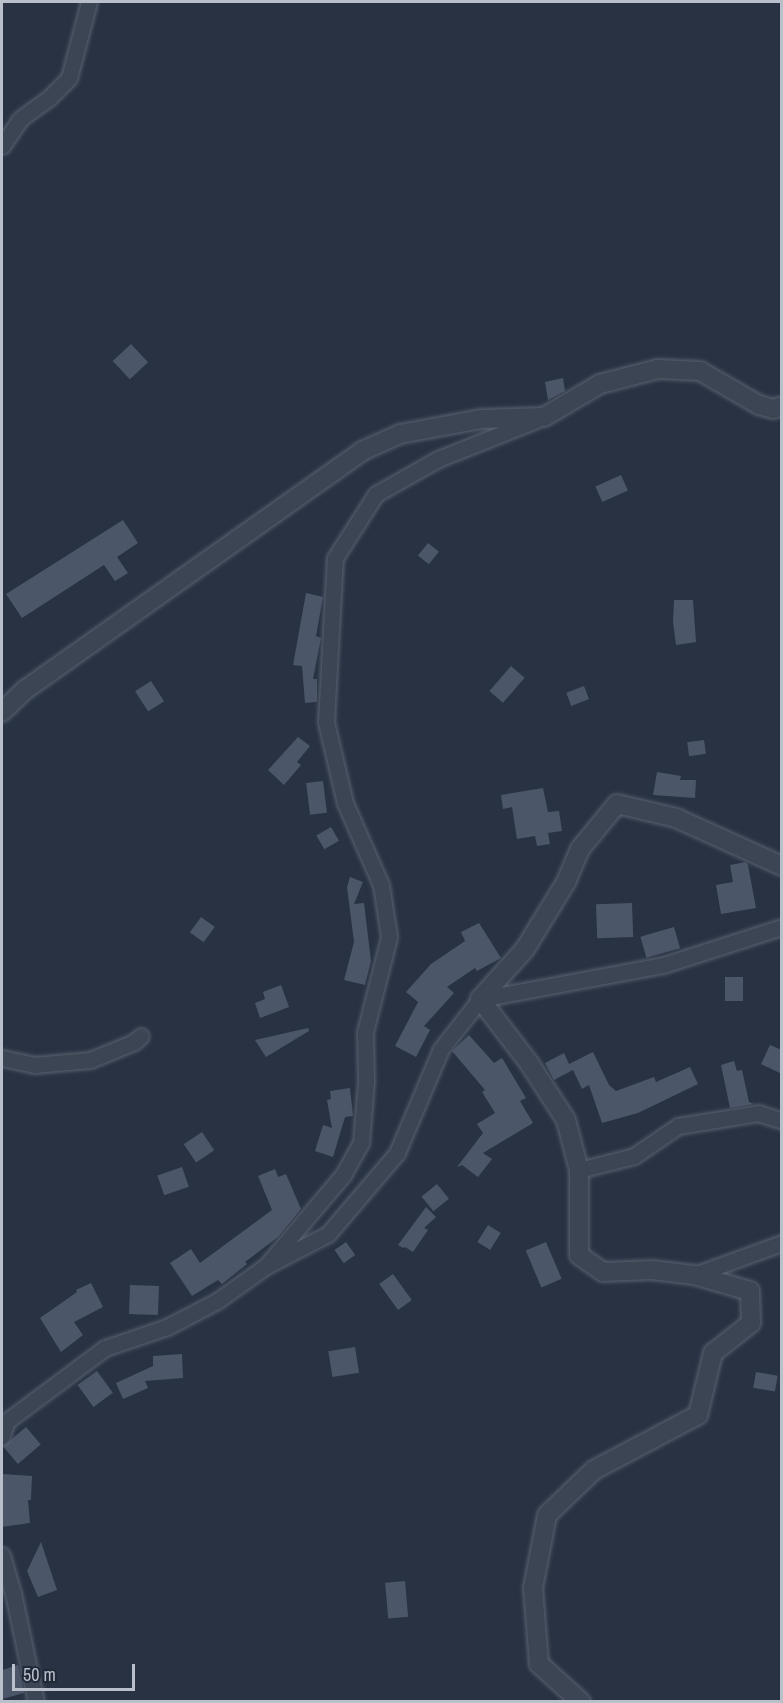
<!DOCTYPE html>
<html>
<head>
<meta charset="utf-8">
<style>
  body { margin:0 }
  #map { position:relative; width:783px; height:1703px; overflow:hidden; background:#283243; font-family:"Archivo Narrow",sans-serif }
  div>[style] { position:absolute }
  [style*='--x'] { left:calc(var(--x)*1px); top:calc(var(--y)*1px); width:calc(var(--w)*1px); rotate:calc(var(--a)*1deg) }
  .building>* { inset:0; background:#4c5669; transform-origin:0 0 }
  .roads { filter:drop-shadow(0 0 2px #5a6270) drop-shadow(0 0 2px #5a6270) }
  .minor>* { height:15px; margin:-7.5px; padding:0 7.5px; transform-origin:7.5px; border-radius:7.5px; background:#3c4553 }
  .tertiary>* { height:18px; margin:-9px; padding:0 9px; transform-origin:9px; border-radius:9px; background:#3c4553 }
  span { translate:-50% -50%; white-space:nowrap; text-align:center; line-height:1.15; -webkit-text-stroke:5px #212938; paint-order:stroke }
  .frame { position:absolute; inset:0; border:3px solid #b9c0cc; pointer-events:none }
  .scale { position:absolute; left:12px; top:1664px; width:123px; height:27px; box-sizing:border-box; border:3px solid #b9c0cc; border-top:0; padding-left:8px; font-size:18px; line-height:21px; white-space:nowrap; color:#b9c0cc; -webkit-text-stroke:4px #212938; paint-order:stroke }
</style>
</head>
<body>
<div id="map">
  <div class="building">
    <div style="left:131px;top:344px;width:25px;height:25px;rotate:47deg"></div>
    <div style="clip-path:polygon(563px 378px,565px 391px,548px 400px,545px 382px)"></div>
    <div style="left:621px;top:475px;width:17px;height:28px;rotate:66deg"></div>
    <div style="clip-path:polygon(123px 520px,138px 543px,117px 557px,128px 573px,115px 581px,104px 565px,22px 618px,6px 594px)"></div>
    <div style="left:428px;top:543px;width:14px;height:16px;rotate:39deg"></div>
    <div style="clip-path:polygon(306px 593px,323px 597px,316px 636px,321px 638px,313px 679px,317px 679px,317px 702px,305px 703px,302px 666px,293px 665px)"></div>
    <div style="clip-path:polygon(674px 600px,693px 600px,696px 642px,676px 645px,673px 622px)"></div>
    <div style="left:511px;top:666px;width:18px;height:33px;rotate:41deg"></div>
    <div style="left:151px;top:681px;width:24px;height:19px;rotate:57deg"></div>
    <div style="left:584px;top:686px;width:14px;height:19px;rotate:69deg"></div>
    <div style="clip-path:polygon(298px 737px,310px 746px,297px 762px,301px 765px,284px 785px,268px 770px)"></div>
    <div style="left:704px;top:740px;width:14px;height:17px;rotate:82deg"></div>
    <div style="clip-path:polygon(657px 772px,681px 776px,680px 780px,696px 780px,695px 798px,653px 795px)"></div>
    <div style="left:323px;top:781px;width:32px;height:17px;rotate:83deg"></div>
    <div style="clip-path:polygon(543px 788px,548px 812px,559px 811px,562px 831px,548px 833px,550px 844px,537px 846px,535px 836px,517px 839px,512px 807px,503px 809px,501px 795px)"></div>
    <div style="left:331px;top:827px;width:16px;height:17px;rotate:60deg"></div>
    <div style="clip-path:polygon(746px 862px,748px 865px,756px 908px,721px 914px,716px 885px,733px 882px,730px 865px)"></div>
    <div style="clip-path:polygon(350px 877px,363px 882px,354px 904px,364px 903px,371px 961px,365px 985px,344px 980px,354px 942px,347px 887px)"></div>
    <div style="left:632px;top:903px;width:34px;height:36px;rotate:88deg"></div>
    <div style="left:201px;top:917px;width:17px;height:19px;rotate:36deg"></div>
    <div style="clip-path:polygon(479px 923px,501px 958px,477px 971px,475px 968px,447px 987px,454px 993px,424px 1026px,430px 1030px,416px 1057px,395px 1046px,418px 1002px,406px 992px,431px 964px,465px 941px,461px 932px)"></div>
    <div style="left:674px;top:927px;width:22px;height:35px;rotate:74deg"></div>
    <div style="left:725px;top:977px;width:18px;height:24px"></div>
    <div style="clip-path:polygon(281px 985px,289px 1007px,260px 1018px,255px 1003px,265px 999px,263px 992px)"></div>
    <div style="clip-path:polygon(308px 1028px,309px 1031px,266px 1057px,255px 1040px)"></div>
    <div style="clip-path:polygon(469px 1035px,494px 1063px,502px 1058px,526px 1098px,520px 1101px,533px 1123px,483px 1153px,492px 1159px,478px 1177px,462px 1165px,457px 1167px,483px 1133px,477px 1124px,495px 1113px,482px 1092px,485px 1090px,452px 1051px)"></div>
    <div style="clip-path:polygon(770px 1045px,782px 1050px,782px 1074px,761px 1064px)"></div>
    <div style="clip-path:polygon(593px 1052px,609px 1085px,616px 1091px,654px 1077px,656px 1082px,690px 1067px,698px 1084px,638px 1113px,602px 1123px,589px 1085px,582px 1089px,573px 1070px,554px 1080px,545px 1063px,564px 1053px,569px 1064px)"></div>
    <div style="clip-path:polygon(734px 1061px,737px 1071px,742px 1070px,749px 1102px,754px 1104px,730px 1108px,721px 1065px)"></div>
    <div style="clip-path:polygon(350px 1088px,353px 1116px,345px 1117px,333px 1157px,315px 1151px,323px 1125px,332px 1128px,327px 1100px,331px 1099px,330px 1091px)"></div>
    <div style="left:202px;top:1132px;width:22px;height:22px;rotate:56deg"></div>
    <div style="left:182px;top:1167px;width:21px;height:26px;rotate:71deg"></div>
    <div style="clip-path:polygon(275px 1169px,278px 1177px,286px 1174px,301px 1209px,278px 1237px,245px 1262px,247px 1264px,222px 1284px,218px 1280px,192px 1296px,170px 1263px,191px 1249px,200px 1263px,272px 1210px,258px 1176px)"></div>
    <div style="left:437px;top:1184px;width:19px;height:20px;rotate:51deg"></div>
    <div style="clip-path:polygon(426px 1207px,436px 1217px,424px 1228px,428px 1230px,413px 1252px,405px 1247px,403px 1248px,398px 1245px)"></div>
    <div style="left:488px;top:1225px;width:15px;height:20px;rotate:32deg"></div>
    <div style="left:346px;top:1242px;width:16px;height:14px;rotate:55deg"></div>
    <div style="left:546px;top:1242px;width:40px;height:22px;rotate:67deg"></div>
    <div style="left:393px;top:1274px;width:32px;height:17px;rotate:54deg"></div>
    <div style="clip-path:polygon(91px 1283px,103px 1307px,74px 1322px,83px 1335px,61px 1352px,40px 1318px,77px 1292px,76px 1290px)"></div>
    <div style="left:130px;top:1285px;width:29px;height:29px;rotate:2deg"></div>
    <div style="left:355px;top:1347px;width:26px;height:27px;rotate:81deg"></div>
    <div style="clip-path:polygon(182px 1354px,183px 1378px,145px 1381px,148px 1388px,123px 1399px,116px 1383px,153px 1366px,153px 1356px)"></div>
    <div style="left:97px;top:1371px;width:27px;height:24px;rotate:54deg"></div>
    <div style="left:756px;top:1372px;width:22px;height:16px;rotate:10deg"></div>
    <div style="left:26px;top:1427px;width:23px;height:30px;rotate:50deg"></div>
    <div style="clip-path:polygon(2px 1474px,32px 1476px,31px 1500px,28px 1500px,30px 1523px,2px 1527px)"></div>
    <div style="clip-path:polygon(41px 1542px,57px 1590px,38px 1597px,27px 1571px)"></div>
    <div style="left:405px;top:1581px;width:36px;height:20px;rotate:85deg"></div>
    <div style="clip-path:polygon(18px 1665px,24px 1693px,2px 1699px,2px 1670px)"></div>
  </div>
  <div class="roads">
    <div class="minor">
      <div style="--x:2;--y:146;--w:32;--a:-56"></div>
      <div style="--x:20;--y:119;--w:37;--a:-36"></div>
      <div style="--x:50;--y:97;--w:27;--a:-45"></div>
      <div style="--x:69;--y:78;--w:79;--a:-75.3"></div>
      <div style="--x:2;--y:1058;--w:33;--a:12"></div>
      <div style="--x:34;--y:1065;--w:56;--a:-5.1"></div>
      <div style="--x:90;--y:1060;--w:48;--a:-22.2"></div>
      <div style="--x:134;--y:1042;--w:9;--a:-41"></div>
      <div style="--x:579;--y:1170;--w:57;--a:-14.3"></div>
      <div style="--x:634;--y:1156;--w:53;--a:-34.3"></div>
      <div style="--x:678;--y:1126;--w:81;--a:-9.2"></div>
      <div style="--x:758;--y:1113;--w:25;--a:18"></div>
      <div style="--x:266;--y:1266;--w:119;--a:-49.8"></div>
      <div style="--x:343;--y:1175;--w:38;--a:-61"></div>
      <div style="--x:361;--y:1142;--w:61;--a:-85.3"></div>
      <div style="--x:366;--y:1081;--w:49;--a:-91.2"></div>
      <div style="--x:365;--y:1032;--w:98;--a:-75.8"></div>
      <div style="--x:389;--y:937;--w:53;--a:-98.7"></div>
      <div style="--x:381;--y:885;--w:90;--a:-113.7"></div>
      <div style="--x:345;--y:803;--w:83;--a:-103.2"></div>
      <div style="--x:326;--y:722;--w:164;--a:-86.9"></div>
      <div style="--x:335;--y:558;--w:76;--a:-57.4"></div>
      <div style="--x:376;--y:494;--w:71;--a:-29.4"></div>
      <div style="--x:438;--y:459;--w:105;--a:-21.7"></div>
      <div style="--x:694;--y:1275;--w:94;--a:-20"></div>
      <div style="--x:2;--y:1436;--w:16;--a:-72"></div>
      <div style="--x:7;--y:1421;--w:122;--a:-36.7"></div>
      <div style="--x:105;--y:1348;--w:65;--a:-18.7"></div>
      <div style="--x:167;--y:1327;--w:56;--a:-27.5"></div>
      <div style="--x:217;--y:1301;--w:60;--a:-35.5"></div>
      <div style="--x:266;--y:1266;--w:70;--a:-27.3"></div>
      <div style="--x:328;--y:1234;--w:106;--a:-49.6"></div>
      <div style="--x:397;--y:1153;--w:113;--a:-67.1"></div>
      <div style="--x:441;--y:1049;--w:63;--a:-52"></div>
      <div style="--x:480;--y:999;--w:186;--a:-10.5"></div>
      <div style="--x:663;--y:965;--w:125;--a:-17.7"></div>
      <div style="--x:2;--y:1555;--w:40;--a:74"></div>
      <div style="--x:13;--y:1593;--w:111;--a:78.1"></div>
    </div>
    <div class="tertiary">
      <div style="--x:2;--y:712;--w:32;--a:-44"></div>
      <div style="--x:25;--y:690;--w:413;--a:-35.3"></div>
      <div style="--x:362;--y:451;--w:42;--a:-24.1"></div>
      <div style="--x:400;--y:434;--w:82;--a:-10.5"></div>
      <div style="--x:481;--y:419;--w:63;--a:-1.8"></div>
      <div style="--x:544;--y:417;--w:65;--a:-30.5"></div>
      <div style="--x:600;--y:384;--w:60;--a:-14.5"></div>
      <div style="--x:658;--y:369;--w:42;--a:2.7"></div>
      <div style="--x:700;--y:371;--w:68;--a:30"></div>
      <div style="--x:759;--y:405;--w:15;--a:16"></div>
      <div style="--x:773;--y:409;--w:9;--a:-18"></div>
      <div style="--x:581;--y:1702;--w:57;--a:-137.9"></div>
      <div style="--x:539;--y:1664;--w:76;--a:-94.5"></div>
      <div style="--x:533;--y:1588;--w:74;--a:-79.1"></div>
      <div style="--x:547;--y:1515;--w:65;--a:-43.8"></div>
      <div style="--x:594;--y:1470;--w:118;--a:-27.9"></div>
      <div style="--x:698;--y:1415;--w:64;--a:-76.4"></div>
      <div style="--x:713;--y:1353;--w:48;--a:-38.3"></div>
      <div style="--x:751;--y:1323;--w:32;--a:-92"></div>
      <div style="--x:750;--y:1291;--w:58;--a:-164.1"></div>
      <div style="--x:694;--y:1275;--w:42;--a:-173.2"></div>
      <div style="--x:652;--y:1270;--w:49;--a:177.7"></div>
      <div style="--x:603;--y:1272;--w:29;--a:-145"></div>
      <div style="--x:579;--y:1255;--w:85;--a:-90"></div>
      <div style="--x:579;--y:1170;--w:52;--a:-104.6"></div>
      <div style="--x:566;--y:1120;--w:68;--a:-123"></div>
      <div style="--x:529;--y:1063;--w:81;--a:-127.4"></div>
      <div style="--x:480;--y:999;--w:67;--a:-48"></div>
      <div style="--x:525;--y:949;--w:79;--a:-58.5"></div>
      <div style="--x:566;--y:882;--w:36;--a:-67"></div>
      <div style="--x:580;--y:849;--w:58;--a:-50.6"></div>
      <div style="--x:617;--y:804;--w:61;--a:13.3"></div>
      <div style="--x:676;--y:818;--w:116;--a:24.4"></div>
    </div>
  </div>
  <div class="frame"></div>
  <div class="scale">50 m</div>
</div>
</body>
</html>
